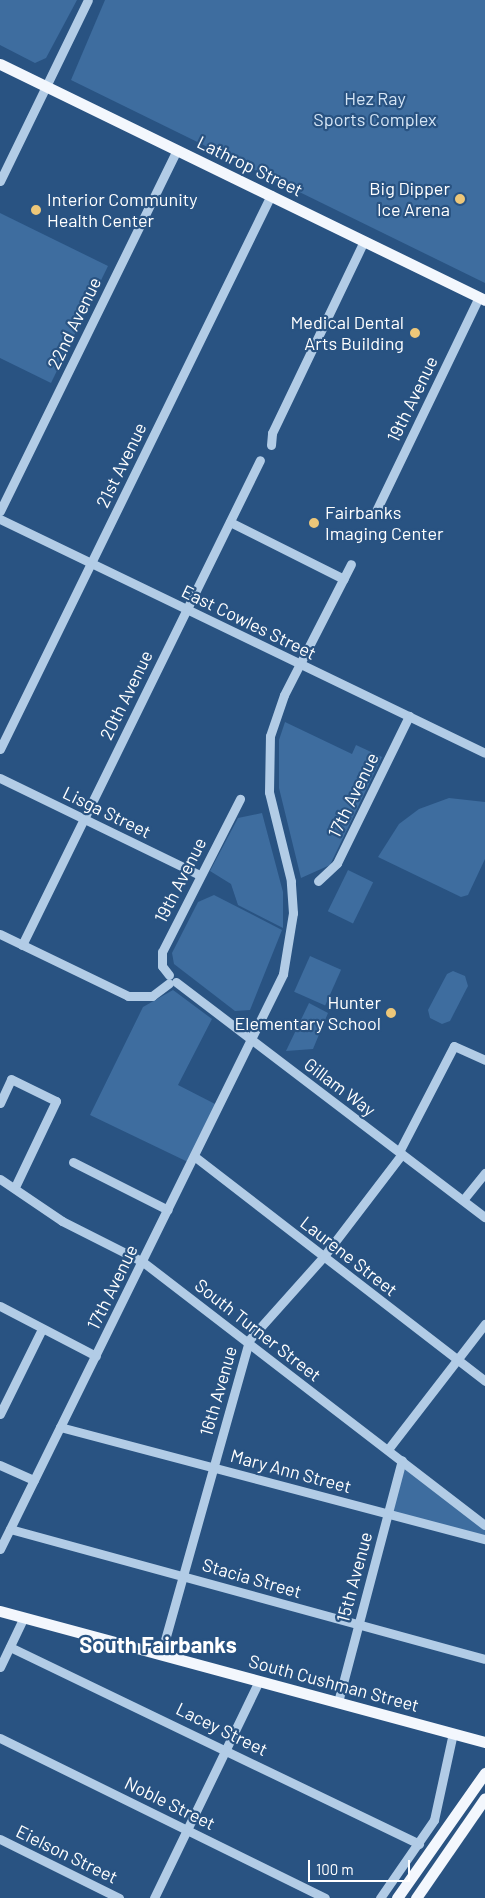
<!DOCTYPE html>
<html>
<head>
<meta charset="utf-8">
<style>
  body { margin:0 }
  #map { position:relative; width:485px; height:1898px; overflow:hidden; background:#295382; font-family:Barlow,sans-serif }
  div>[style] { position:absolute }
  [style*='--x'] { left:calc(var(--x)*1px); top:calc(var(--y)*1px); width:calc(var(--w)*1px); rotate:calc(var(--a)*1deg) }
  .green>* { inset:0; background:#3e6d9f; transform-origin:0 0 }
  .minor>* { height:9px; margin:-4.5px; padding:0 4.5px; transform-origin:4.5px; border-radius:4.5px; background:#b2cce6 }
  .major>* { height:11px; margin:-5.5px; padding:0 5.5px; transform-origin:5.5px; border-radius:5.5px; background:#f3f7fd }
  .dots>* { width:14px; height:14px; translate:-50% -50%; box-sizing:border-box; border:2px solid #295382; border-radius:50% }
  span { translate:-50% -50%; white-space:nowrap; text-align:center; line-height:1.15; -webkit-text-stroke:4.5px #295382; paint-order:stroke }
  .park-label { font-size:18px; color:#d5e5f5 }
  .street-label { font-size:18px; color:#fff }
  .poi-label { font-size:18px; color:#fff }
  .right { translate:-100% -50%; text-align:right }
  .left { translate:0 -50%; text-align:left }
  .district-label { font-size:22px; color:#fff; font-weight:700 }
  .scale { position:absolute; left:308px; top:1860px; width:102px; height:22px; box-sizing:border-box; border:2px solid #fff; border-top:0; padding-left:6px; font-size:15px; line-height:18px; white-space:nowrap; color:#fff; -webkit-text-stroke:4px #295382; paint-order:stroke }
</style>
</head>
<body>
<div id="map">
  <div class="green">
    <div style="clip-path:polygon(0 0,77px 0,46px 58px,35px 63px,0 45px)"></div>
    <div style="clip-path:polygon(105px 0,485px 0,485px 283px,71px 80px)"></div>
    <div style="clip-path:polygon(0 213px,108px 266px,51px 383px,0 358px)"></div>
    <div style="clip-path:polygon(285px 722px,352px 754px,356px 745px,382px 757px,330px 865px,301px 878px,279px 788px,279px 740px)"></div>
    <div style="clip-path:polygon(449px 798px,485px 802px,485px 859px,468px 895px,461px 897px,378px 857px,399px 824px,419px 809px)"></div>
    <div style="clip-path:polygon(262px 813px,283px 892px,283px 928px,238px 905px,231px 884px,210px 871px,238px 818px)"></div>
    <div style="left:348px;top:870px;width:28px;height:46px;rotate:26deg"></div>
    <div style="clip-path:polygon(214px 895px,282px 930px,250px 1010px,235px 1011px,174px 964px,172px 953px,198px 902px)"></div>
    <div style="left:310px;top:956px;width:34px;height:39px;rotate:24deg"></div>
    <div style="clip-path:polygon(453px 971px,465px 976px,468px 986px,450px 1021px,442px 1024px,430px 1018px,428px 1010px,447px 974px)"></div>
    <div style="clip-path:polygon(173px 990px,212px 1019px,178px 1085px,219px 1106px,190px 1163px,90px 1115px,143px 1007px)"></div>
    <div style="clip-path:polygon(309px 1003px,328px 1013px,313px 1049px,286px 1051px)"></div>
    <div style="clip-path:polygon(402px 1460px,485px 1525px,485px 1539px,388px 1514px)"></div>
  </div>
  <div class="minor">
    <div style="--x:0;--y:181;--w:201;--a:-64.1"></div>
    <div style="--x:271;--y:445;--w:12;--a:-85"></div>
    <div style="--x:272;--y:433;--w:213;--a:-64.4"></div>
    <div style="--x:0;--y:511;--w:402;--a:-63.9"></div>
    <div style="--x:374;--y:515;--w:242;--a:-64.3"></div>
    <div style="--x:0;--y:519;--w:538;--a:25.76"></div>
    <div style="--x:230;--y:522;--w:127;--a:26.6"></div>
    <div style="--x:0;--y:749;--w:617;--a:-63.93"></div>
    <div style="--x:0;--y:778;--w:222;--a:25.9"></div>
    <div style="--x:318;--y:881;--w:26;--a:-43"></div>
    <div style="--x:337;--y:863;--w:164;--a:-63.9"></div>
    <div style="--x:0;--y:934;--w:142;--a:25.8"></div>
    <div style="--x:128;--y:996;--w:24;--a:0"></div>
    <div style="--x:152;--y:996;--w:21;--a:-37"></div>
    <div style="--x:22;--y:945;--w:540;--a:-63.86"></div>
    <div style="--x:169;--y:975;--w:11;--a:-128"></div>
    <div style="--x:162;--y:966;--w:14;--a:-90"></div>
    <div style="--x:162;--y:952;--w:172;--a:-63"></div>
    <div style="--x:176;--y:982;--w:388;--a:37.3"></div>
    <div style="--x:0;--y:1103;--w:26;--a:-65"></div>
    <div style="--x:11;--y:1079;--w:50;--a:26.1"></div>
    <div style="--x:56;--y:1101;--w:95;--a:115.5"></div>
    <div style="--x:400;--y:1150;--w:117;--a:-62.6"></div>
    <div style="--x:454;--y:1046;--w:34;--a:24"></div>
    <div style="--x:194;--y:1156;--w:368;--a:37.7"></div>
    <div style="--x:73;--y:1162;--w:106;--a:26.8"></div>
    <div style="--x:0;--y:1179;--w:75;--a:34.1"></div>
    <div style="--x:62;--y:1221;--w:91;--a:26.8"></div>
    <div style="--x:143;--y:1262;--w:431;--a:37.6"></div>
    <div style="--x:463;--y:1200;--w:35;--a:-51"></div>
    <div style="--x:0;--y:1306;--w:108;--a:27.5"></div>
    <div style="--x:0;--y:1414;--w:95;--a:-63.7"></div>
    <div style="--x:60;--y:1427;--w:440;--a:14.8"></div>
    <div style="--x:389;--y:1448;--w:157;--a:-52.3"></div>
    <div style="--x:0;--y:1465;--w:37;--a:24"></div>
    <div style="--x:10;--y:1529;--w:492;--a:15.3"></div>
    <div style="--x:0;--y:1549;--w:641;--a:-63.79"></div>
    <div style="--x:283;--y:974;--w:62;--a:-80.7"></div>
    <div style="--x:293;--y:913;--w:32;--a:-94"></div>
    <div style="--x:291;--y:881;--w:92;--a:-103.9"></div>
    <div style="--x:269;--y:792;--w:56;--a:-89"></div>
    <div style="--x:270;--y:736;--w:43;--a:-71.1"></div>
    <div style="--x:284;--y:695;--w:147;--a:-62.9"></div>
    <div style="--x:10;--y:1647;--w:454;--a:25.7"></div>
    <div style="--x:161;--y:1654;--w:326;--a:-74.3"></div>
    <div style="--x:249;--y:1340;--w:113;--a:-48.2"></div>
    <div style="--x:324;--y:1256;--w:128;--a:-52.6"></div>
    <div style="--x:0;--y:1667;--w:55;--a:-64.4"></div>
    <div style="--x:338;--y:1702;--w:250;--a:-75.2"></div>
    <div style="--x:0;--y:1738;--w:362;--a:26.2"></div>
    <div style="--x:0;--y:1839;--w:133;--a:26.4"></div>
    <div style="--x:154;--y:1898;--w:241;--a:-64.2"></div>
    <div style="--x:380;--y:1898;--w:95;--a:-55.3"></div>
    <div style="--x:434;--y:1820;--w:89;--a:-77.7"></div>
  </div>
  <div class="major">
    <div style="--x:0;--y:64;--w:539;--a:25.95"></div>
    <div style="--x:0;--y:1611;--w:502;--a:15.12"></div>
    <div style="--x:397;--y:1898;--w:153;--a:-54.9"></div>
    <div style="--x:416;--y:1898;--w:121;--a:-55.4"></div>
  </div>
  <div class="dots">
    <div style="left:460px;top:199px;background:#edc779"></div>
    <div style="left:36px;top:210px;background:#edc779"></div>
    <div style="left:415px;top:333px;background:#edc779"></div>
    <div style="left:314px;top:523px;background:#edc779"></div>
    <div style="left:391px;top:1013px;background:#edc779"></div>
  </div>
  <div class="park-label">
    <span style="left:375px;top:109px">Hez Ray<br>Sports Complex</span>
  </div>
  <div class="street-label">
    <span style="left:250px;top:166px;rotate:26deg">Lathrop Street</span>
    <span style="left:74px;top:323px;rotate:-64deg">22nd Avenue</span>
    <span style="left:412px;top:399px;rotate:-64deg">19th Avenue</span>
    <span style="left:121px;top:465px;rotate:-64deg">21st Avenue</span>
    <span style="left:249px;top:622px;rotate:26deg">East Cowles Street</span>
    <span style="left:126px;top:695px;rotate:-64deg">20th Avenue</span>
    <span style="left:353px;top:795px;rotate:-64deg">17th Avenue</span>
    <span style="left:107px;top:812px;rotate:26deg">Lisga Street</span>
    <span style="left:180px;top:880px;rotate:-63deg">19th Avenue</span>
    <span style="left:340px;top:1087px;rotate:37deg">Gillam Way</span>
    <span style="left:349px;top:1256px;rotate:38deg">Laurene Street</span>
    <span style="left:112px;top:1287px;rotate:-64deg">17th Avenue</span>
    <span style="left:258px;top:1330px;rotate:38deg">South Turner Street</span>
    <span style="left:218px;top:1391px;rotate:-74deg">16th Avenue</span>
    <span style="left:291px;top:1471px;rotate:15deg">Mary Ann Street</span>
    <span style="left:354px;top:1577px;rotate:-75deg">15th Avenue</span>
    <span style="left:252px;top:1578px;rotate:16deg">Stacia Street</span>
    <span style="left:334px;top:1683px;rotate:15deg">South Cushman Street</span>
    <span style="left:222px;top:1729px;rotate:26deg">Lacey Street</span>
    <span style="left:170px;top:1803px;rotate:26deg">Noble Street</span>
    <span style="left:67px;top:1854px;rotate:26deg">Eielson Street</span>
  </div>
  <div class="poi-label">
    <span class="right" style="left:450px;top:199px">Big Dipper<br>Ice Arena</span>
    <span class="left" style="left:47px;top:210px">Interior Community<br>Health Center</span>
    <span class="right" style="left:404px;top:333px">Medical Dental<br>Arts Building</span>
    <span class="left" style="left:325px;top:523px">Fairbanks<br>Imaging Center</span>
    <span class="right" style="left:381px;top:1013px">Hunter<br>Elementary School</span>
  </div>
  <div class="district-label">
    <span style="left:158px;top:1645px">South Fairbanks</span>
  </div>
  <div class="scale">100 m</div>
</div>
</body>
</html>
